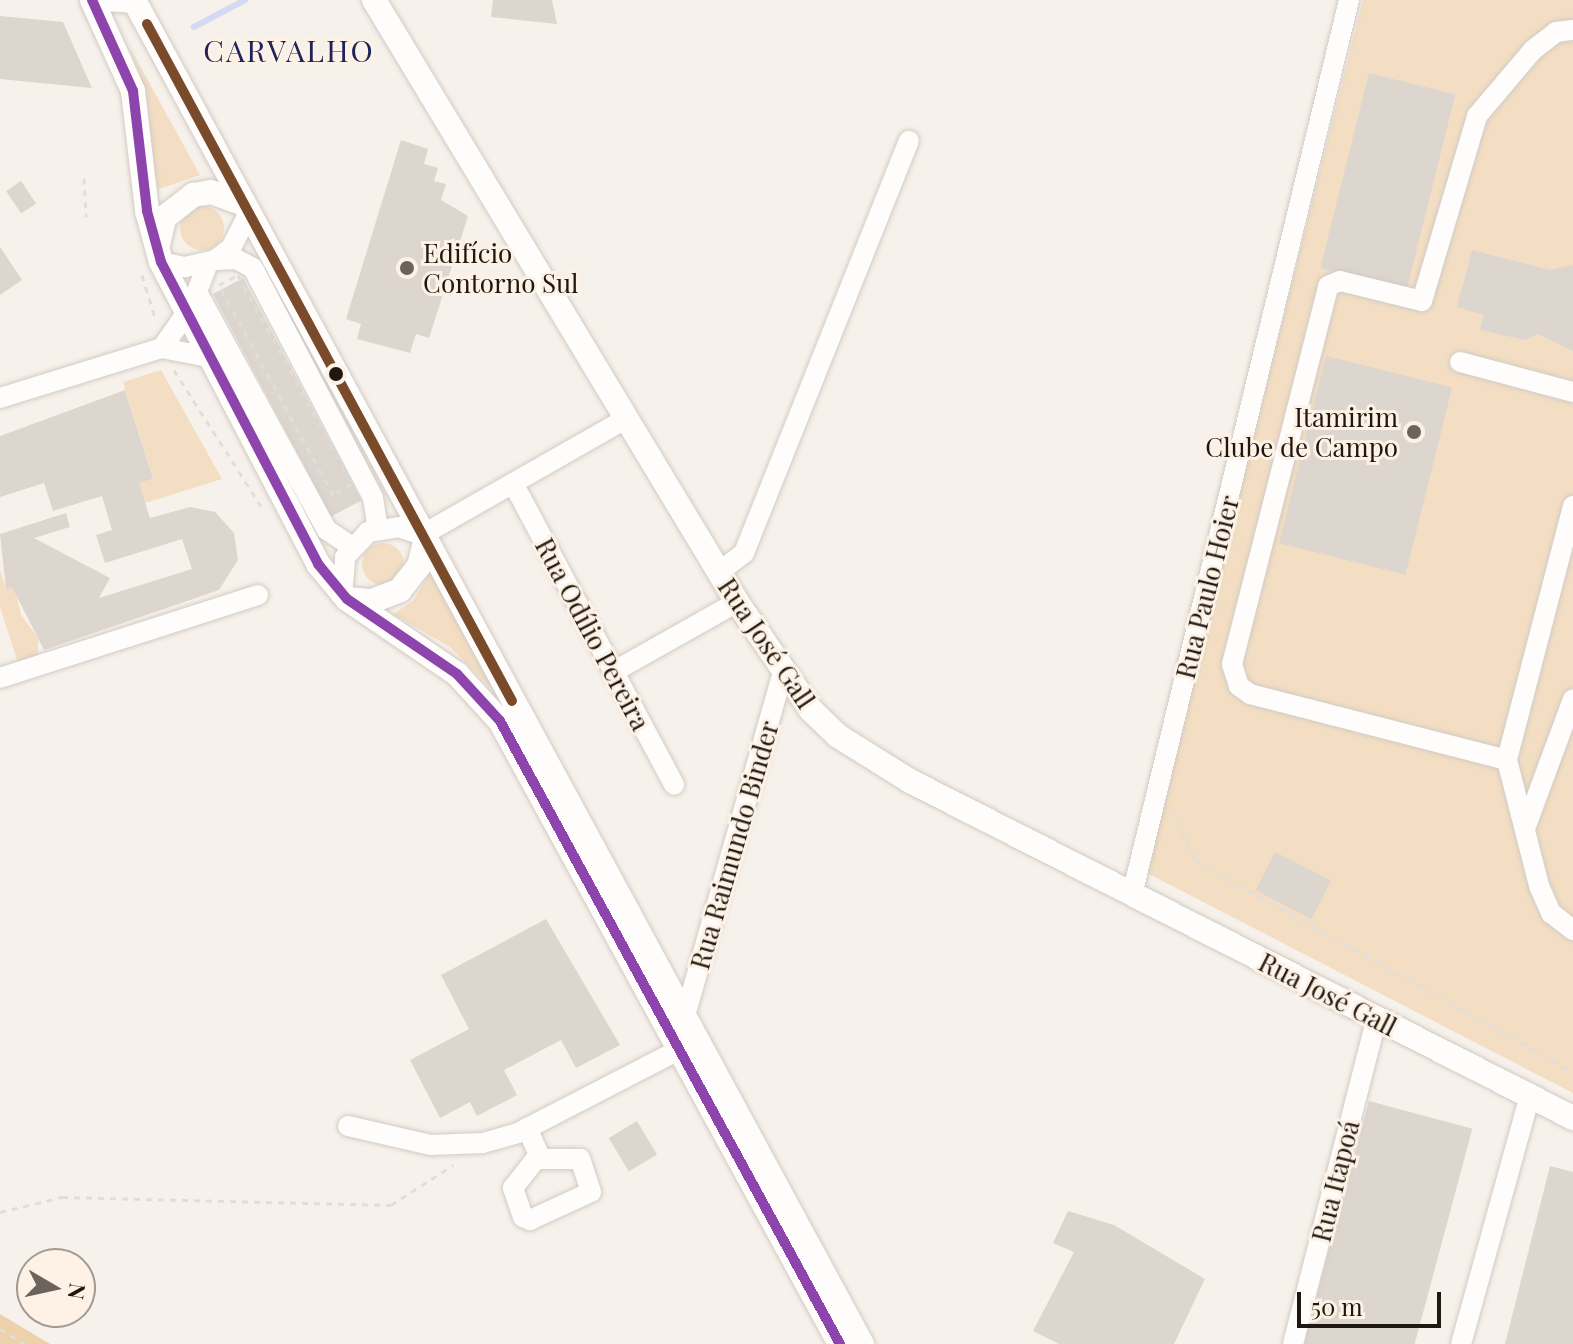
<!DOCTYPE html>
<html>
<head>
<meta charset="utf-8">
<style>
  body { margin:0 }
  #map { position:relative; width:1573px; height:1344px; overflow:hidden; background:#f7f1eb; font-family:"Playfair Display",serif }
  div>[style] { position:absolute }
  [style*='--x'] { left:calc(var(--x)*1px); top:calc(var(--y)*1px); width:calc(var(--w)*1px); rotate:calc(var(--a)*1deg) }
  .green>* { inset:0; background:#f3dec3 }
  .round { border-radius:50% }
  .forest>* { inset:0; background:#edd1ab }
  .stream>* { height:6px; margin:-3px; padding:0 3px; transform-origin:3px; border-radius:3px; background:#d4d9f4 }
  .building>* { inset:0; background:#dcd6cf; transform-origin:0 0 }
  .path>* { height:3px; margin-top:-1.5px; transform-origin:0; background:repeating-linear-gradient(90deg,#e0dedd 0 6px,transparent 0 12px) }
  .roads { filter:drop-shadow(0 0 2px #d1cbc4) drop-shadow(0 0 2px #d1cbc4) }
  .minor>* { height:20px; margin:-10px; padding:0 10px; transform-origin:10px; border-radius:10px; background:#fefdfc }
  .major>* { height:24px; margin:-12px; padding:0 12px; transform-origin:12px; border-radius:12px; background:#fefdfc }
  .bus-1>* { height:10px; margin:-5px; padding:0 5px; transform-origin:5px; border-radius:5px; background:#8e44ad }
  .bus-2>* { height:10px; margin:-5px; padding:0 5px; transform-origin:5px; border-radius:5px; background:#7a4b2a }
  .dots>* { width:22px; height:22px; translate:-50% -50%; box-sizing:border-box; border:4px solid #fdf2e5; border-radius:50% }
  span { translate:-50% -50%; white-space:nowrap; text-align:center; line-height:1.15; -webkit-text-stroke:6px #fdf2e5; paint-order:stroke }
  .poi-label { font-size:26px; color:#1e1811 }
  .left { translate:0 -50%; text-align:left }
  .right { translate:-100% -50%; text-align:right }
  .street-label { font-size:26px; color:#1e1811 }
  .quarter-label { font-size:30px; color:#1e235b; letter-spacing:2px }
  .north { position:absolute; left:16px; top:1248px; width:80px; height:80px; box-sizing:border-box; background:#fdf2e5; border:2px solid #a49b90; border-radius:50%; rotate:99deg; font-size:22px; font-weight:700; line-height:32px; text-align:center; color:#1e1811 }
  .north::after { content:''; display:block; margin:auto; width:28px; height:36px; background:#6a645d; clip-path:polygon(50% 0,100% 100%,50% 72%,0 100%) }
  .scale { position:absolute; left:1297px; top:1292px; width:144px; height:36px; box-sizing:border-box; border:4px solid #1e1811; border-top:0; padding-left:10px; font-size:24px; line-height:28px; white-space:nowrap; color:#1e1811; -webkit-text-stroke:6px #fdf2e5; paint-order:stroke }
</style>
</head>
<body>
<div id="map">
  <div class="green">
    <div style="clip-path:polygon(1363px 0,1573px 0,1573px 1093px,1149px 874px,1146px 864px)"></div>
    <div style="clip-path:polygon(129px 46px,200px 175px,156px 190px,146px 92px)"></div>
    <div class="round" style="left:180px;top:206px;width:44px;height:44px"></div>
    <div style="clip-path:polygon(161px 370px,222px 479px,145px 503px,139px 483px,153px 479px,123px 382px)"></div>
    <div class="round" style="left:362px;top:543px;width:42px;height:42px"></div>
    <div style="clip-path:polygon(433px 568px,499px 696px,450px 647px,393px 614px,413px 601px)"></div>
    <div style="clip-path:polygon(0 570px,6px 588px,15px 586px,21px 615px,38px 638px,38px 661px,19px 666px,0 607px)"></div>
  </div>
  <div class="forest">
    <div style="clip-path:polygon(0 1314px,50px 1344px,0 1344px)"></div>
  </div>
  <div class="stream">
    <div style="--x:194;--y:27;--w:58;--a:-27.9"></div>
  </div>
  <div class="building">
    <div style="clip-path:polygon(493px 0,552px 0,557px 24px,491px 17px)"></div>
    <div style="clip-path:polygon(0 16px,63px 22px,92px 88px,0 79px)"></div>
    <div style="left:1369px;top:73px;width:89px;height:201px;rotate:14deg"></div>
    <div style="clip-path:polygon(401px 140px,428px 149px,424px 164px,438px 168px,434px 181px,446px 184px,441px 200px,468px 216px,429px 338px,416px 334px,410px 353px,357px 339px,361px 324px,346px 319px)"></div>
    <div style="left:21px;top:181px;width:27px;height:18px;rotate:56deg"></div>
    <div style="clip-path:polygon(0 247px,22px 280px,0 295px)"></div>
    <div style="clip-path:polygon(1472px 250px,1550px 270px,1573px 265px,1573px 351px,1538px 334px,1525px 340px,1480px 330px,1484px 315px,1457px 307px)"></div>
    <div style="left:243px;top:278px;width:252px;height:34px;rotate:62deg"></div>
    <div style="left:1326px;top:356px;width:130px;height:193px;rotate:14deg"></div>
    <div style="clip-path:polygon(125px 390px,153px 479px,139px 483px,150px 518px,190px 507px,215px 512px,234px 533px,238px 560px,219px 590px,44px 650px,12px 587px,6px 589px,0 534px,66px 513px,70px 527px,34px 538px,110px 578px,99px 598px,192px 569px,182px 539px,105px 563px,96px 535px,112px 530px,102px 496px,53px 511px,44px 483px,0 497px,0 436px)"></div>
    <div style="left:1275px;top:852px;width:63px;height:43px;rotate:27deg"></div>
    <div style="clip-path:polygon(546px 919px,620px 1045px,576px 1068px,561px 1040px,504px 1070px,517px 1095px,477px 1116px,470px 1102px,440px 1118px,410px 1060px,469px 1029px,441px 975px)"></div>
    <div style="left:1369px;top:1101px;width:107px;height:251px;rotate:15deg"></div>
    <div style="left:637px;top:1121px;width:39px;height:33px;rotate:59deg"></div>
    <div style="clip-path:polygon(1550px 1166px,1573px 1172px,1573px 1344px,1505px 1344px)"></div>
    <div style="clip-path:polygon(1068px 1211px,1114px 1225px,1205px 1279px,1174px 1344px,1059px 1344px,1033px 1331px,1074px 1252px,1053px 1243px)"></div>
  </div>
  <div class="path">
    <div style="--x:84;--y:178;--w:39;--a:87"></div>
    <div style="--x:142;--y:275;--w:48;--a:73.1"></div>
    <div style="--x:238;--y:275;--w:238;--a:61.4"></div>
    <div style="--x:352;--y:484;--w:22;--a:150"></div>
    <div style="--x:333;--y:495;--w:239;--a:-118.5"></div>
    <div style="--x:219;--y:285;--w:21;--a:-28"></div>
    <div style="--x:174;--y:370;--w:167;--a:57.4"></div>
    <div style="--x:1172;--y:811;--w:55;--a:64.4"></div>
    <div style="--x:1196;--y:861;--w:432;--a:29.2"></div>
    <div style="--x:0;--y:1212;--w:64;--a:-13.6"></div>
    <div style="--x:62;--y:1197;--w:329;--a:1.4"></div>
    <div style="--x:391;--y:1205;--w:74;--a:-32.8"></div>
    <div style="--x:0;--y:1329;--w:29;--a:31"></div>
  </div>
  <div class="roads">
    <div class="minor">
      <div style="--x:91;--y:0;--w:45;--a:3.8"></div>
      <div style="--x:215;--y:260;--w:21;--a:-3"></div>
      <div style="--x:236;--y:259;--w:19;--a:28"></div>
      <div style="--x:253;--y:268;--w:259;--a:62.4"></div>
      <div style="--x:373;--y:498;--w:30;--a:81"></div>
      <div style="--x:161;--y:262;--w:25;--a:12"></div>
      <div style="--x:185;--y:267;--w:31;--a:-13"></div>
      <div style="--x:215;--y:260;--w:20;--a:-37"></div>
      <div style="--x:231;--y:248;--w:39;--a:-63"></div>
      <div style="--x:208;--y:263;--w:31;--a:111"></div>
      <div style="--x:197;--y:292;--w:271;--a:61.4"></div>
      <div style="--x:327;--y:530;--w:29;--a:34"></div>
      <div style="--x:162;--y:348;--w:40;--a:-55.1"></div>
      <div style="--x:1460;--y:362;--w:117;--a:14.9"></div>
      <div style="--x:0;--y:398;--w:170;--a:-17.2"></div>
      <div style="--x:162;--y:348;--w:47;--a:11.1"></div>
      <div style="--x:513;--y:483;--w:342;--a:61.9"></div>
      <div style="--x:1573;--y:506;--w:262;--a:104.6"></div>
      <div style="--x:1507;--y:760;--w:130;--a:75.7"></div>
      <div style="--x:1539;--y:886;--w:30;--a:66"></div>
      <div style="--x:1551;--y:913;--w:28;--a:38"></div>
      <div style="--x:719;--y:572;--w:31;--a:-37"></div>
      <div style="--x:744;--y:553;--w:444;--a:-68.2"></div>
      <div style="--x:342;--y:595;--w:38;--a:-85"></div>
      <div style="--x:345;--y:557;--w:34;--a:-47"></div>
      <div style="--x:368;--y:532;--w:31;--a:-9"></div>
      <div style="--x:399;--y:527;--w:24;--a:19"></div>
      <div style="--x:422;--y:535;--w:236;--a:-29.7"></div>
      <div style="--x:613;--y:672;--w:142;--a:-29.4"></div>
      <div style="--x:0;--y:678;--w:271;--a:-17.8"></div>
      <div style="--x:1507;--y:760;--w:265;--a:-165.6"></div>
      <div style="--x:1250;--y:694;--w:14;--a:-144"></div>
      <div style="--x:1239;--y:686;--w:23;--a:-108"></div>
      <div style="--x:1232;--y:664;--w:390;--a:-75.7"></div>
      <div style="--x:1328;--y:286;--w:13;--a:-23"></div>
      <div style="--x:1340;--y:281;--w:84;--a:13.7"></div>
      <div style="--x:1422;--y:301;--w:193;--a:-73.4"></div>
      <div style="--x:1477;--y:116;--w:87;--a:-49.7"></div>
      <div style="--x:1533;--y:50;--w:29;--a:-38"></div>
      <div style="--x:1556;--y:32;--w:17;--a:-7"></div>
      <div style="--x:1526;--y:826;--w:135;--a:-69.7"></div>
      <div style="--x:1132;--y:895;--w:921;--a:-76.37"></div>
      <div style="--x:685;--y:1016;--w:357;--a:-74.1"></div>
      <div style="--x:348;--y:1126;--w:85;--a:12.9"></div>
      <div style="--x:431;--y:1145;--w:52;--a:-2.2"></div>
      <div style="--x:483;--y:1143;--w:36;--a:-16"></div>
      <div style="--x:518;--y:1133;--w:181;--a:-27.3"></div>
      <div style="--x:527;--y:1128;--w:30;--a:66"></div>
      <div style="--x:539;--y:1155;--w:42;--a:128.2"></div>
      <div style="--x:513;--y:1188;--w:31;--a:71"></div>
      <div style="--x:523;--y:1217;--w:8;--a:23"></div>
      <div style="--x:530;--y:1220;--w:67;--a:-24.7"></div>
      <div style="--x:591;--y:1192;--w:35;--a:-108"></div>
      <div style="--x:580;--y:1159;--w:43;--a:180"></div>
      <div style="--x:1293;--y:1344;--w:337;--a:-75.6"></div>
      <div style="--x:1461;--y:1344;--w:257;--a:-74.5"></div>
    </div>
    <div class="major">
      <div style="--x:92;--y:0;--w:100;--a:65.7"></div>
      <div style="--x:133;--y:91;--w:121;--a:83.3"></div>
      <div style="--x:147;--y:211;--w:53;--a:74.6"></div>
      <div style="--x:161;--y:262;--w:340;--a:62.5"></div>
      <div style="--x:318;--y:564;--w:45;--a:50.4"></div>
      <div style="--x:347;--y:599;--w:133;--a:34.3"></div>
      <div style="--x:457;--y:674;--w:64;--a:47.5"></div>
      <div style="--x:500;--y:721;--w:710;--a:61.38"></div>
      <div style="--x:134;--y:0;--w:1529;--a:61.56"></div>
      <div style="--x:374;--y:0;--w:703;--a:58.91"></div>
      <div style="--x:737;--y:602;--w:131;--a:55.6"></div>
      <div style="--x:811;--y:710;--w:37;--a:44"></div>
      <div style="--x:838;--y:736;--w:85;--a:32"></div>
      <div style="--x:910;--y:781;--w:744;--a:26.94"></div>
      <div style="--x:157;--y:248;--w:32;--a:-76"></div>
      <div style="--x:165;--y:217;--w:36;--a:-38"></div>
      <div style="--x:193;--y:195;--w:18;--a:-9"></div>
      <div style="--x:211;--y:192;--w:35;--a:20"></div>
      <div style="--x:347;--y:599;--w:25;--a:5"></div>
      <div style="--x:372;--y:601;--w:30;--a:-21"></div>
      <div style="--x:400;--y:590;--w:31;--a:-52"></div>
      <div style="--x:419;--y:566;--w:25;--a:-76"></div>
    </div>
  </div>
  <div class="bus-1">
    <div style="--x:92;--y:0;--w:100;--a:65.7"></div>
    <div style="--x:133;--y:91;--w:121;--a:83.3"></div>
    <div style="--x:147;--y:211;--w:53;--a:74.6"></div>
    <div style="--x:161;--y:262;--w:340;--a:62.5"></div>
    <div style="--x:318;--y:564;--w:45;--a:50.4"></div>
    <div style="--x:347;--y:599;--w:133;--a:34.3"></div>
    <div style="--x:457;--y:674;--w:64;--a:47.5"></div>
    <div style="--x:500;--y:721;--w:710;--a:61.38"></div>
  </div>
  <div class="bus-2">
    <div style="--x:147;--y:24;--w:769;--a:61.67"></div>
  </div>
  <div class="dots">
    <div style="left:407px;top:268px;background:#6a645d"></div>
    <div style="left:336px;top:374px;background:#1e1811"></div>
    <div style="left:1414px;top:432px;background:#6a645d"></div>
  </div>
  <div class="poi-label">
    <span class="left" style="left:423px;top:268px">Edifício<br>Contorno Sul</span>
    <span class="right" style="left:1398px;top:432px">Itamirim<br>Clube de Campo</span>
  </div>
  <div class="street-label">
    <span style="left:1207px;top:587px;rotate:-76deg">Rua Paulo Hoier</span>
    <span style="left:593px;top:634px;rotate:62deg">Rua Odílio Pereira</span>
    <span style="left:767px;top:643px;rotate:56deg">Rua José Gall</span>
    <span style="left:734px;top:845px;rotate:-74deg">Rua Raimundo Binder</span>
    <span style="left:1328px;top:994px;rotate:27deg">Rua José Gall</span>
    <span style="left:1335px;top:1181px;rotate:-76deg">Rua Itapoá</span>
  </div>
  <div class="quarter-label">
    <span style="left:289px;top:50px">CARVALHO</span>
  </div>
  <div class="north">N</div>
  <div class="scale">50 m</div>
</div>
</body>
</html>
